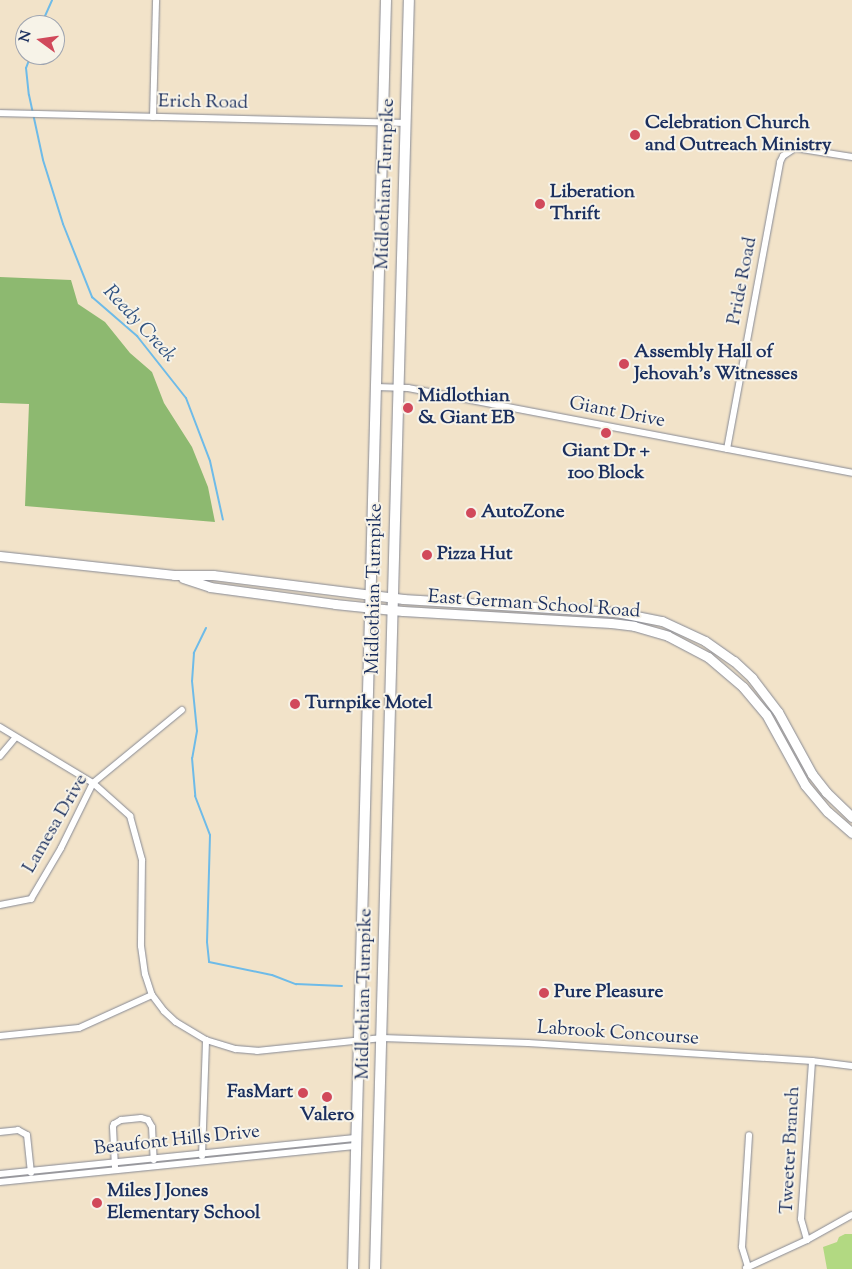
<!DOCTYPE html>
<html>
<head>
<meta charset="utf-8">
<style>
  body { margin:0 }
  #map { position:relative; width:852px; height:1269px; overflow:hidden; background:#f2e3c9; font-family:"Sorts Mill Goudy",serif }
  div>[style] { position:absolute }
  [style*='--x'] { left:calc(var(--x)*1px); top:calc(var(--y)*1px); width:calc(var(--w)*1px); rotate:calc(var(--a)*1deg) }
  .green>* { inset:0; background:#b2d982 }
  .forest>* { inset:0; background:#8db970 }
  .stream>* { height:2px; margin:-1px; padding:0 1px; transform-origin:1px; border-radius:1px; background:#6ebbe8 }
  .roads { filter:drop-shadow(0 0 1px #868994) drop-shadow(0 0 1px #868994) }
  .street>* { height:6px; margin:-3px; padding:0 3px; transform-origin:3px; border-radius:3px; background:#fff }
  .secondary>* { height:9px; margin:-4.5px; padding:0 4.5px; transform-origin:4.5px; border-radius:4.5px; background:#fff }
  .primary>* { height:10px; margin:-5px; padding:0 5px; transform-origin:5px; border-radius:5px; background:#fff }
  .dots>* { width:14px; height:14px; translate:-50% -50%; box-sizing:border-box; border:2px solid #f7f3e8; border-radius:50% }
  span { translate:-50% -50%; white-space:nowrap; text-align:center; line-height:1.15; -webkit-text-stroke:4px #f7f3e8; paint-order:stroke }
  .street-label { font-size:19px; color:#1b2f5e }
  .poi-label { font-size:19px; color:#1b2f5e; font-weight:700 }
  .left { translate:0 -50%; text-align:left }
  .right { translate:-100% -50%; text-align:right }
  .water-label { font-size:20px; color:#305280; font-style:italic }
  .north { position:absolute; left:15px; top:15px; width:50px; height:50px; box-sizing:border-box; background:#f7f3e8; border:1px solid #9fa5b1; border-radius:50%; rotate:284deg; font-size:14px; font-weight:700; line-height:20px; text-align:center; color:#1b2f5e }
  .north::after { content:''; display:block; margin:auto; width:18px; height:22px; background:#d1495b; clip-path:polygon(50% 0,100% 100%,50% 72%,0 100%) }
</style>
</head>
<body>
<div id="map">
  <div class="green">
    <div style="clip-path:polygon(845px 1234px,852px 1234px,852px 1269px,827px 1269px,823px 1247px,837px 1242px,839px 1237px)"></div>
  </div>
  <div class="forest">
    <div style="clip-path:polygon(0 277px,71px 280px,78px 304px,105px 322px,130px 353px,152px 372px,164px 403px,192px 447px,208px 487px,215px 522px,25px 506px,29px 404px,0 403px)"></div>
  </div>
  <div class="stream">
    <div style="--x:41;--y:25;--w:27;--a:-66"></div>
    <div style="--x:31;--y:55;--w:14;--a:111"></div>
    <div style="--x:26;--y:68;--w:27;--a:84"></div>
    <div style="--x:29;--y:95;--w:66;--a:77.8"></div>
    <div style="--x:43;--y:160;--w:67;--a:72.6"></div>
    <div style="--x:63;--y:224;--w:79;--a:68.3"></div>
    <div style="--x:92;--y:297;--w:60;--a:40.9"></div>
    <div style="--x:137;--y:336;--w:79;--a:51.7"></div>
    <div style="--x:186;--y:398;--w:67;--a:69.1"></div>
    <div style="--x:210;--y:461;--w:60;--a:77.6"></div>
    <div style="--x:206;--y:628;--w:28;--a:116"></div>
    <div style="--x:194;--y:653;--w:28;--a:94"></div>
    <div style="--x:192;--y:681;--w:50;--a:84.3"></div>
    <div style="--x:197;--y:731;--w:27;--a:100"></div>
    <div style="--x:192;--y:758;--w:38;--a:85"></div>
    <div style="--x:195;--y:796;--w:42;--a:69"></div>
    <div style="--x:210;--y:835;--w:107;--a:91.6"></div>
    <div style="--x:207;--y:942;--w:20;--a:84"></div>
    <div style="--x:209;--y:962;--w:64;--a:11.7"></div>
    <div style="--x:272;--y:975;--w:26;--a:21"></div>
    <div style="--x:296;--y:984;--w:46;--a:2.5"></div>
  </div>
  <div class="roads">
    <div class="street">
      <div style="--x:0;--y:113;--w:405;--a:1.4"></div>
      <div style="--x:153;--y:117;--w:117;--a:-88.5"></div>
      <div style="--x:376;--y:387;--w:32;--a:2"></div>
      <div style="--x:408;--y:388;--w:452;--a:10.8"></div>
      <div style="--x:727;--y:449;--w:292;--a:-79.5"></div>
      <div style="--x:780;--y:162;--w:7;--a:-63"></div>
      <div style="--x:783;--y:156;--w:14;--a:-34"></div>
      <div style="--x:795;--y:148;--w:58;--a:9"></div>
      <div style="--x:0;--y:727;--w:109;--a:31.1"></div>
      <div style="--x:93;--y:783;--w:50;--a:41.7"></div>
      <div style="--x:130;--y:816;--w:46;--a:74.7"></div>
      <div style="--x:142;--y:860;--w:86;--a:90.7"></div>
      <div style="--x:141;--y:946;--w:28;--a:82"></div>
      <div style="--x:145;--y:974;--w:22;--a:72"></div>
      <div style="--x:152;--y:995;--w:20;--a:53"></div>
      <div style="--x:164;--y:1011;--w:16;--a:43"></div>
      <div style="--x:176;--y:1022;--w:35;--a:31"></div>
      <div style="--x:206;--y:1040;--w:31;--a:17"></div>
      <div style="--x:236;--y:1049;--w:21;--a:5"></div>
      <div style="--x:257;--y:1051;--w:126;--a:-5.9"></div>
      <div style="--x:382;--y:1038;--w:146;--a:2"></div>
      <div style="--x:528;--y:1043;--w:285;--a:3.6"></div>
      <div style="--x:812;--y:1061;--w:40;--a:7.1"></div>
      <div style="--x:0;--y:756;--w:23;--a:-50"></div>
      <div style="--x:0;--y:905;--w:32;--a:-11"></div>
      <div style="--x:31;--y:899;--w:59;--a:-59.5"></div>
      <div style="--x:61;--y:848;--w:72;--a:-63.8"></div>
      <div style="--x:93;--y:783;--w:115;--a:-39.4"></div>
      <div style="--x:0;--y:1036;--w:79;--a:-5.8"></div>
      <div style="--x:79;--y:1028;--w:80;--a:-24.3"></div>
      <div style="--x:0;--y:1132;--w:18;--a:-6"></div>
      <div style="--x:18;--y:1130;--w:10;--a:29"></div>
      <div style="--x:27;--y:1135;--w:38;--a:84"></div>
      <div style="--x:202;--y:1156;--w:116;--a:-88"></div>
      <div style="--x:115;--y:1167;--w:40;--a:-92.9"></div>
      <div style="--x:113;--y:1127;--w:3;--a:-72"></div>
      <div style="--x:114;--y:1124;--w:8;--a:-30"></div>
      <div style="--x:121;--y:1120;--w:20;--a:-6"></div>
      <div style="--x:141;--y:1118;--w:7;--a:16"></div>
      <div style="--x:148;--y:1120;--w:8;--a:60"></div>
      <div style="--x:152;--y:1127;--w:33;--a:87"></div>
      <div style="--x:0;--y:1174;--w:359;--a:-5.8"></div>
      <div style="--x:0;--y:1182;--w:359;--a:-5.8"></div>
      <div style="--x:807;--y:1240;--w:22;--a:-106"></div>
      <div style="--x:801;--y:1219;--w:158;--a:-86"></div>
      <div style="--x:748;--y:1267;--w:21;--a:-107"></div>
      <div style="--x:742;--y:1247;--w:112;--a:-86.4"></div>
      <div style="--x:746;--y:1268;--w:67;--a:-24.7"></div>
      <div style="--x:807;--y:1240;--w:51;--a:-29.1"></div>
    </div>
    <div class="secondary">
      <div style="--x:0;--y:556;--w:175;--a:6.2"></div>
      <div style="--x:174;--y:575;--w:39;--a:0"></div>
      <div style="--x:213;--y:575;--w:192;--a:7.2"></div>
      <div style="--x:403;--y:599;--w:213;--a:3.5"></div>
      <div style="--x:616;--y:612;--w:47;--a:11.1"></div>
      <div style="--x:662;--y:621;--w:47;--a:24.9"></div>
      <div style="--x:705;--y:641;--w:35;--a:35"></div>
      <div style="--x:734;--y:661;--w:25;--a:43"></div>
      <div style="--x:752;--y:678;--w:43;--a:52.6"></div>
      <div style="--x:778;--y:712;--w:71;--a:61.3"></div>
      <div style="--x:812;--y:774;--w:23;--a:52"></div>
      <div style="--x:826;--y:792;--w:36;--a:44"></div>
      <div style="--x:183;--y:578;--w:28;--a:18"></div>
      <div style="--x:210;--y:587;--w:126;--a:7.7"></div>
      <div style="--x:335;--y:604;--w:68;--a:5.9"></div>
      <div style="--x:403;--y:611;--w:208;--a:3.3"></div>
      <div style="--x:611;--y:623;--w:23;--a:7"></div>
      <div style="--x:634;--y:626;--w:35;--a:16"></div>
      <div style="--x:668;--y:636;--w:45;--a:27.7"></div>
      <div style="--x:708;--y:657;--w:46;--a:40.6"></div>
      <div style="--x:743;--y:687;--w:35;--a:50"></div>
      <div style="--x:766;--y:714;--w:81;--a:61.2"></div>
      <div style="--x:805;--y:785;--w:35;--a:50"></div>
      <div style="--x:828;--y:812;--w:32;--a:41"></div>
    </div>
    <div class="primary">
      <div style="--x:353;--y:1269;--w:1269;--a:-88.51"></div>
      <div style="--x:375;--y:1269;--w:1269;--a:-88.47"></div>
    </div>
  </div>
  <div class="dots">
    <div style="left:635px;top:135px;background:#d1495b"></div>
    <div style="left:540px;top:204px;background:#d1495b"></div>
    <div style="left:624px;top:364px;background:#d1495b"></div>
    <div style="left:408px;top:408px;background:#d1495b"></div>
    <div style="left:606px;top:433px;background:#d1495b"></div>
    <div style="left:471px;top:513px;background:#d1495b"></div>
    <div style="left:427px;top:555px;background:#d1495b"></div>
    <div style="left:295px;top:704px;background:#d1495b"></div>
    <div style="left:544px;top:993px;background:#d1495b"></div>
    <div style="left:303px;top:1093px;background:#d1495b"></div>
    <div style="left:327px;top:1097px;background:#d1495b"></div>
    <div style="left:97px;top:1203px;background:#d1495b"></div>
  </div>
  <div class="street-label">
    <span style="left:203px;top:103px;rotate:1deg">Erich Road</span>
    <span style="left:386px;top:184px;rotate:-88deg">Midlothian Turnpike</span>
    <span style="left:743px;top:281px;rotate:-79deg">Pride Road</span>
    <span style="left:617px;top:413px;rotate:11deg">Giant Drive</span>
    <span style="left:375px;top:589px;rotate:-89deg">Midlothian Turnpike</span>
    <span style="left:534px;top:605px;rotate:4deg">East German School Road</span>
    <span style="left:56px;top:824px;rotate:-60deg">Lamesa Drive</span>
    <span style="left:365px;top:994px;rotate:-89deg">Midlothian Turnpike</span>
    <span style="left:618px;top:1034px;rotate:4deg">Labrook Concourse</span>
    <span style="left:177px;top:1141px;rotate:-6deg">Beaufont Hills Drive</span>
    <span style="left:791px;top:1150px;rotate:-87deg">Tweeter Branch</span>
  </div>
  <div class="poi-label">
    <span class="left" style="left:645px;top:135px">Celebration Church<br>and Outreach Ministry</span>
    <span class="left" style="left:550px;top:204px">Liberation<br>Thrift</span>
    <span class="left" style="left:634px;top:364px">Assembly Hall of<br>Jehovah's Witnesses</span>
    <span class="left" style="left:418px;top:408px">Midlothian<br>&amp; Giant EB</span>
    <span style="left:606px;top:463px">Giant Dr +<br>100 Block</span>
    <span class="left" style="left:481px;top:513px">AutoZone</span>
    <span class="left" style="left:437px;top:555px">Pizza Hut</span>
    <span class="left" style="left:305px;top:704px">Turnpike Motel</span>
    <span class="left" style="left:554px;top:993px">Pure Pleasure</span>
    <span class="right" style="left:293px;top:1093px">FasMart</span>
    <span style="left:327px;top:1116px">Valero</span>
    <span class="left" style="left:107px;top:1203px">Miles J Jones<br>Elementary School</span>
  </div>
  <div class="water-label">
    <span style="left:139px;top:324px;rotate:47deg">Reedy Creek</span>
  </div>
  <div class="north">N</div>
</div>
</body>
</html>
